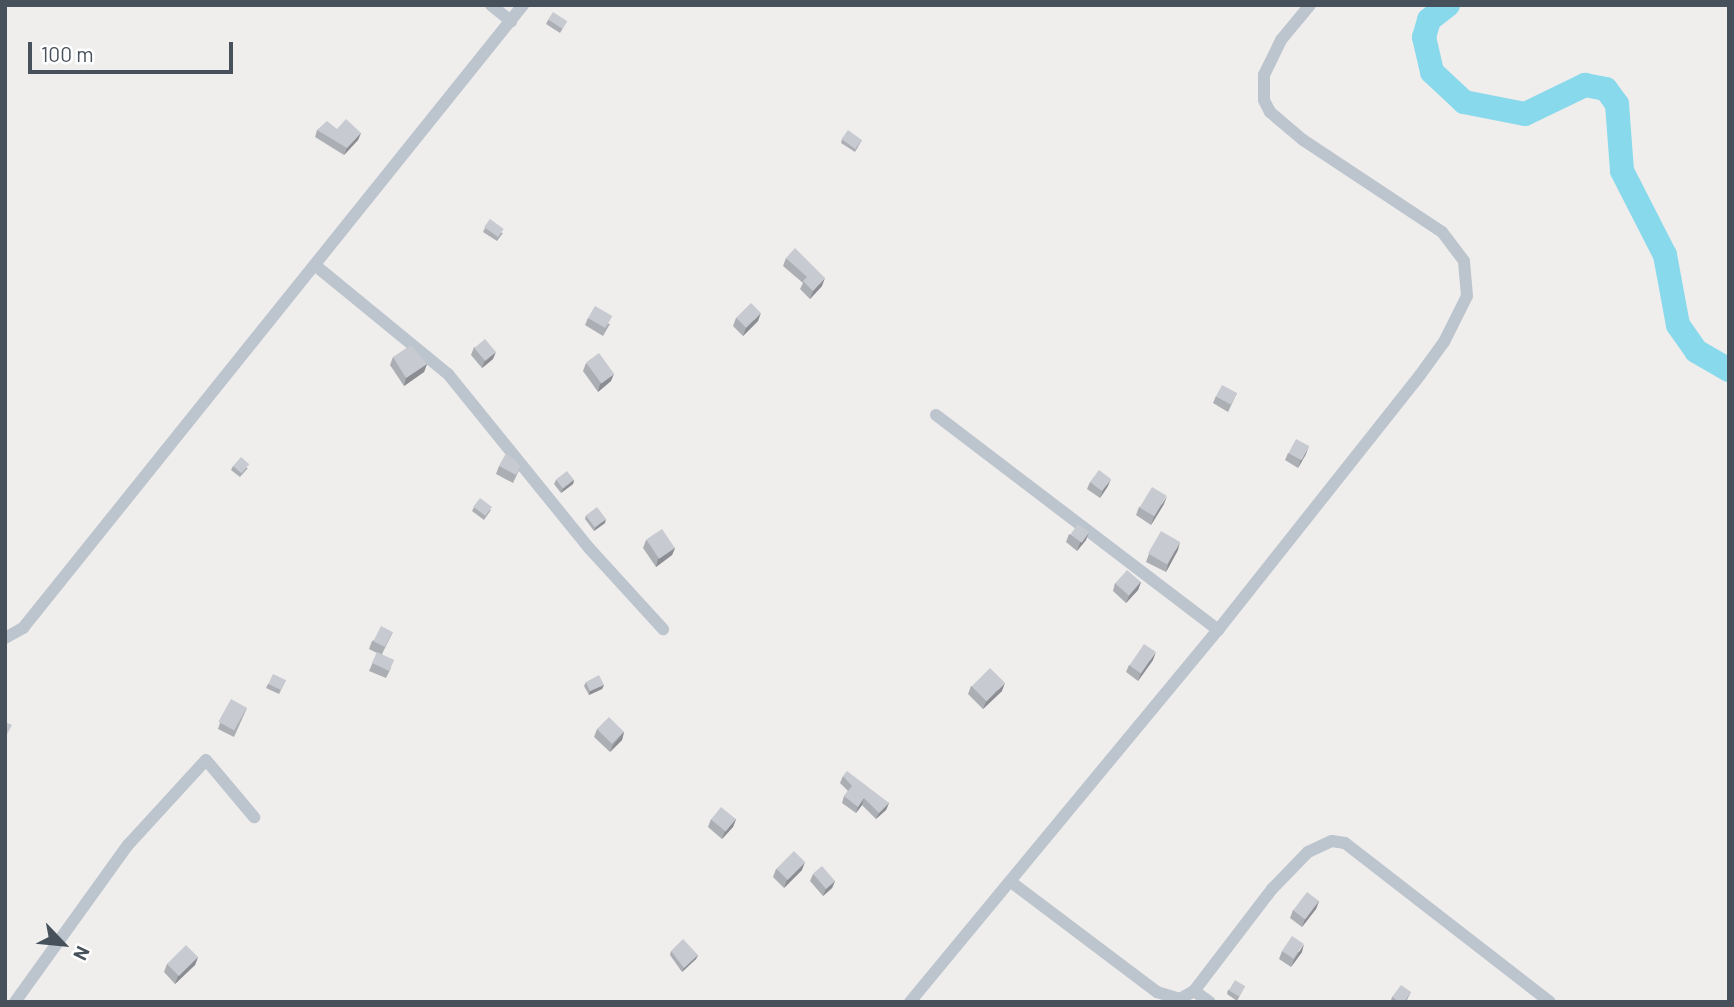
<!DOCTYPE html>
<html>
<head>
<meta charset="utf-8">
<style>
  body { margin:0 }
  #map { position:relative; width:1734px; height:1007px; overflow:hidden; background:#f0eded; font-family:Barlow,sans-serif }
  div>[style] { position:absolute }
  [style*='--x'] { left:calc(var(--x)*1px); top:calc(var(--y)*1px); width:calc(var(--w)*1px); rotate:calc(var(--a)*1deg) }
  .river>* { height:24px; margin:-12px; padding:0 12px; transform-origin:12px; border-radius:12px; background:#88d9eb }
  .street>* { height:12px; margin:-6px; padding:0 6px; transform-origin:6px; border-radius:6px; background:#bcc5cd }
  .wall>* { inset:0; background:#abaeb3 }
  .shaded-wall>* { inset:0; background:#8b8d92 }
  .building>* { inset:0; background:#c7cad0; transform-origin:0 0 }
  span { translate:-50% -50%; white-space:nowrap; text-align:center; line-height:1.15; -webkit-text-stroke:6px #fff; paint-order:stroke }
  .frame { position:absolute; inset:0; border:7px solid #46515b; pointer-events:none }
  .north { position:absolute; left:28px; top:909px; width:70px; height:70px; -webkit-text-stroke:5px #fff; paint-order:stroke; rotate:116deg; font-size:19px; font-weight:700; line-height:28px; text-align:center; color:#46515b }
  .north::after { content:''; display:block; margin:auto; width:24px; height:32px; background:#46515b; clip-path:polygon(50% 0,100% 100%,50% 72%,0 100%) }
  .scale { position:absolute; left:28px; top:42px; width:205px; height:32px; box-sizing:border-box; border:4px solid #46515b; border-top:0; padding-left:9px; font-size:21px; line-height:24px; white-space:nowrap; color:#46515b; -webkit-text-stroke:5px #fff; paint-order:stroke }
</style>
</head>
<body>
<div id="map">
  <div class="river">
    <div style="--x:1448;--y:5;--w:24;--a:142"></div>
    <div style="--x:1429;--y:20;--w:18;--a:106"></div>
    <div style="--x:1424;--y:37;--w:36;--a:77"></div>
    <div style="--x:1432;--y:72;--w:44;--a:43.2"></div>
    <div style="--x:1464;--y:102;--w:62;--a:11.1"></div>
    <div style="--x:1525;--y:114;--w:67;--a:-25.8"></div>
    <div style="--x:1585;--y:85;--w:21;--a:11"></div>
    <div style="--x:1606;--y:89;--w:19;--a:54"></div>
    <div style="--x:1617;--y:104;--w:67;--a:85.7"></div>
    <div style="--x:1622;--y:171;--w:94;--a:62.9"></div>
    <div style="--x:1665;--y:255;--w:71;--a:79.5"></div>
    <div style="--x:1678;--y:325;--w:32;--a:55"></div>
    <div style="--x:1696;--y:351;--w:38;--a:30"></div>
  </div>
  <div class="street">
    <div style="--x:491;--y:5;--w:26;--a:39"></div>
    <div style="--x:316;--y:266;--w:171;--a:39.3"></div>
    <div style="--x:448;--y:374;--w:224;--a:51"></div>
    <div style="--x:589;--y:548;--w:110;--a:47.6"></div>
    <div style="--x:936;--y:415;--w:355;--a:37.3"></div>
    <div style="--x:5;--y:638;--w:21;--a:-29"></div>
    <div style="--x:23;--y:628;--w:799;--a:-51.25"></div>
    <div style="--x:1011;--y:882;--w:183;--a:37"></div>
    <div style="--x:1157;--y:992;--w:24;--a:17"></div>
    <div style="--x:1180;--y:999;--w:16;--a:-30"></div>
    <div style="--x:1194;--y:991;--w:128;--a:-52.6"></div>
    <div style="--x:1272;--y:889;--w:52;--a:-45.8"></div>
    <div style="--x:1308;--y:852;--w:26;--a:-25"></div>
    <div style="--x:1332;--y:841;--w:13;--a:9"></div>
    <div style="--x:1345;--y:843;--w:259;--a:37.8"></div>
    <div style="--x:1194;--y:991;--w:19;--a:35"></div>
    <div style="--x:15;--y:1002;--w:193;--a:-54.3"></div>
    <div style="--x:128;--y:845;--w:115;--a:-47.5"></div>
    <div style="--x:206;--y:760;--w:75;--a:49.9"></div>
    <div style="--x:910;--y:1002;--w:483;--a:-50.4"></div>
    <div style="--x:1218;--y:630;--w:325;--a:-51.6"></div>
    <div style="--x:1420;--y:375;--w:41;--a:-54"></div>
    <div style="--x:1444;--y:342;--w:51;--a:-63.4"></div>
    <div style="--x:1467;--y:296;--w:35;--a:-95"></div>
    <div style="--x:1464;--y:261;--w:36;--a:-127"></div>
    <div style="--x:1442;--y:232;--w:167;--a:-146.5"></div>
    <div style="--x:1303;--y:140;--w:43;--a:-139.7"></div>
    <div style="--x:1270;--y:112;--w:13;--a:-117"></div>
    <div style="--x:1264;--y:100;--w:25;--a:-90"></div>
    <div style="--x:1264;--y:75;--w:39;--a:-64"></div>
    <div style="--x:1281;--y:40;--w:45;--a:-50.4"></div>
  </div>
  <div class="wall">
    <div style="clip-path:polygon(548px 20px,567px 21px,560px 33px,546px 24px)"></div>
    <div style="clip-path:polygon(317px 130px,361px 133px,358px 140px,344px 155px,315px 137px)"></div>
    <div style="clip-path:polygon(842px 139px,862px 140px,855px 152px,841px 143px)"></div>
    <div style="clip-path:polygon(485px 228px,503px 233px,497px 241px,483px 232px)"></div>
    <div style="clip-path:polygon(786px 258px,822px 286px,810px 299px,800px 289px,803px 283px,783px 266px)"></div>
    <div style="clip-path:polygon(588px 318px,610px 324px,603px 336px,585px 325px)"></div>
    <div style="clip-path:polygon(736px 318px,758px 321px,743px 336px,733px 326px)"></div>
    <div style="clip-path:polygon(474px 347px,493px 359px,482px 368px,471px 355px)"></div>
    <div style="clip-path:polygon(393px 357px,427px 364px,424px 372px,404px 386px,390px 365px)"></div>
    <div style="clip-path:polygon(586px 363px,611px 381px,598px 392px,583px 371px)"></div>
    <div style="clip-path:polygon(1237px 393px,1228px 412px,1213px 403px,1216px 396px)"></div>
    <div style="clip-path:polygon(1288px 453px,1306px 454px,1298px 468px,1285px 460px)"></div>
    <div style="clip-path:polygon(233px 466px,248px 468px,240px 477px,231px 470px)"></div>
    <div style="clip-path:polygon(499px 466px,521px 466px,513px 483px,496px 474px)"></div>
    <div style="clip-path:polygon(556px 480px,574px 480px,573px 484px,561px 493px,554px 484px)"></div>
    <div style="clip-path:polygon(1090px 482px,1108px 486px,1100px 498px,1087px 489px)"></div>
    <div style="clip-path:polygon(1164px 504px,1151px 525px,1136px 515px,1139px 507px)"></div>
    <div style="clip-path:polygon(474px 507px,491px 510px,484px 520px,472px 511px)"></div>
    <div style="clip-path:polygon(586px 515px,605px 523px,594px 531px,585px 519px)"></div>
    <div style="clip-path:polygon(1069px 534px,1086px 540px,1077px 551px,1066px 542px)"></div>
    <div style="clip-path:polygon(646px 540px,675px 548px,672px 555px,656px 567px,643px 548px)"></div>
    <div style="clip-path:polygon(1178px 550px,1166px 572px,1146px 562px,1149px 554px)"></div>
    <div style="clip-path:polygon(1141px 582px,1138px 590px,1126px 603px,1113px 591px,1115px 583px)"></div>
    <div style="clip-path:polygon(393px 632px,382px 654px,391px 668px,386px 678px,369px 671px,377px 653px,369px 649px,372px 641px)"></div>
    <div style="clip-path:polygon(1153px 660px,1138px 681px,1126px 672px,1129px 665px)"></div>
    <div style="clip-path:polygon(286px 680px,279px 694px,266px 688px,268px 684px)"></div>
    <div style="clip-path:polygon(586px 682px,604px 685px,602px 689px,589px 695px,584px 686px)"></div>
    <div style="clip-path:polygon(971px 686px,1002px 691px,983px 709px,968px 694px)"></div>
    <div style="clip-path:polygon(247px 708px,234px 737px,218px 729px,220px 723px)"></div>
    <div style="clip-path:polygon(597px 729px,624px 732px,622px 740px,610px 752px,594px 737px)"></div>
    <div style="clip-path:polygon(843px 776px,889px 803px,886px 810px,876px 819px,862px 805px,856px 813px,842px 803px,844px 796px,848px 791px,840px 783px)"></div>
    <div style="clip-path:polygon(711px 819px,736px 819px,733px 827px,722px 839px,708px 827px)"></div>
    <div style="clip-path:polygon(776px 869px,802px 870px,784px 888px,773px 877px)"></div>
    <div style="clip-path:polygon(813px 874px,835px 881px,832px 888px,823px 896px,810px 881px)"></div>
    <div style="clip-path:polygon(1319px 901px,1316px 909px,1302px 927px,1290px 918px,1293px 910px)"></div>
    <div style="clip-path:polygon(671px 951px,698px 955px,696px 959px,682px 972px,670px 955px)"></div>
    <div style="clip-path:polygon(1282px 951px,1302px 952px,1291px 967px,1279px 959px)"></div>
    <div style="clip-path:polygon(198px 957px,195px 965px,175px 984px,164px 972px,167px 964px)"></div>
    <div style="clip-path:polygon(1245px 986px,1237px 1001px,1227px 994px,1228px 990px)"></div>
    <div style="clip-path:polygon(1411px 992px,1406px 1002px,1393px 1002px,1391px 1000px,1392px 997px)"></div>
  </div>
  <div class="shaded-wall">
    <div style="clip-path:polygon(361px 133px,358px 140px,344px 155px,347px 148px)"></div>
    <div style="clip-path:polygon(825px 278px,822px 286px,810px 299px,813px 291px)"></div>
    <div style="clip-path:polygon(761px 313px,758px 321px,743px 336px,746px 328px)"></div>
    <div style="clip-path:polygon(496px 352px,493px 359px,482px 368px,485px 360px)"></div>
    <div style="clip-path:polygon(427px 364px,424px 372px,404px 386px,406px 378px)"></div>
    <div style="clip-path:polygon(614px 374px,611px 381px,598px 392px,600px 384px)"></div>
    <div style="clip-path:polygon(1309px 446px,1306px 454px,1298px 468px,1301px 460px)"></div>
    <div style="clip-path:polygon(1111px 479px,1108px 486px,1100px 498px,1103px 490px)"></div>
    <div style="clip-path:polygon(574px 480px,573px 484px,561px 493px,563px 489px)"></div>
    <div style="clip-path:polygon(1167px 496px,1164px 504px,1151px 525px,1154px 517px)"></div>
    <div style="clip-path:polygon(606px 519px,605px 523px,594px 531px,596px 527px)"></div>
    <div style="clip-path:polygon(1089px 532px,1086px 540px,1077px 551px,1080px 543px)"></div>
    <div style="clip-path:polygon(1180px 542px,1178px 550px,1166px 572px,1168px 564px)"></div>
    <div style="clip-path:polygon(675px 548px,672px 555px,656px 567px,658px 559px)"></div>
    <div style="clip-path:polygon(1141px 582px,1138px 590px,1126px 603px,1129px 596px)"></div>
    <div style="clip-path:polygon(1156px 652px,1153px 660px,1138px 681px,1141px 673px)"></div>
    <div style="clip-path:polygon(1005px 683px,1002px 691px,983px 709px,986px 702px)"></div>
    <div style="clip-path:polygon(604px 685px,602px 689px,589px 695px,590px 691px)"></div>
    <div style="clip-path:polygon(624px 732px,622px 740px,610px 752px,613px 745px)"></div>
    <div style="clip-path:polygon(864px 798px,862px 805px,856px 813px,858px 807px)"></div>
    <div style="clip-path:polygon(889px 803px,886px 810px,876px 819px,879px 813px)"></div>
    <div style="clip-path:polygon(736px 819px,733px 827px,722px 839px,725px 831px)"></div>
    <div style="clip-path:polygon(805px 862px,802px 870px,784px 888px,787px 880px)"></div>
    <div style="clip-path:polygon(835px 881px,832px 888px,823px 896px,826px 889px)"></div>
    <div style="clip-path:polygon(1319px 901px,1316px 909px,1302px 927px,1305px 919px)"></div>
    <div style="clip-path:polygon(1304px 944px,1302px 952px,1291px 967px,1294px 960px)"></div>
    <div style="clip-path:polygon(698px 955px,696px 959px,682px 972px,684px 968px)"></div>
    <div style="clip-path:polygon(198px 957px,195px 965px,175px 984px,178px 976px)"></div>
  </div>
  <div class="building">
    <div style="left:553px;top:12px;width:17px;height:9px;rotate:33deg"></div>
    <div style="clip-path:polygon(346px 119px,361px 133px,347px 148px,317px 130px,327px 121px,337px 129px)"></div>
    <div style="left:848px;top:130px;width:17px;height:11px;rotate:36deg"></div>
    <div style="left:490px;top:219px;width:17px;height:10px;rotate:36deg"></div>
    <div style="clip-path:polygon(795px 248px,825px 278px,813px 291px,803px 281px,807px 277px,786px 258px)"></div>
    <div style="left:751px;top:303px;width:14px;height:21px;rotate:45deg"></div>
    <div style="left:595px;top:306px;width:20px;height:14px;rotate:30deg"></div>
    <div style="left:485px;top:339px;width:17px;height:14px;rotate:50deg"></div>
    <div style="clip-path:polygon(411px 345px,427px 364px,406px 378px,393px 357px)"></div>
    <div style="left:599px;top:353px;width:26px;height:16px;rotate:54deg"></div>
    <div style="left:1222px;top:385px;width:17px;height:13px;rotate:28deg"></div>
    <div style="left:1296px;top:439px;width:15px;height:16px;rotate:28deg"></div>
    <div style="clip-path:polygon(506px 453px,521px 466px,516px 475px,499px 466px)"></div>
    <div style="left:241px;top:457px;width:11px;height:12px;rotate:41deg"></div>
    <div style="left:1099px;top:470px;width:15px;height:15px;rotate:37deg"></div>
    <div style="left:567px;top:471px;width:11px;height:14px;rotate:52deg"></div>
    <div style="left:1152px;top:487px;width:17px;height:24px;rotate:31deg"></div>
    <div style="left:480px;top:498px;width:15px;height:11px;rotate:37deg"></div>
    <div style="left:597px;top:507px;width:15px;height:14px;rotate:53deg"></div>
    <div style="left:1078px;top:524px;width:14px;height:13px;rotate:36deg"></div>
    <div style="left:662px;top:529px;width:23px;height:19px;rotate:56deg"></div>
    <div style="left:1161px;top:531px;width:22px;height:26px;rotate:30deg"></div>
    <div style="left:1127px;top:570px;width:18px;height:18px;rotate:41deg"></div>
    <div style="left:381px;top:626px;width:13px;height:17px;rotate:27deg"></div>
    <div style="left:1144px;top:644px;width:14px;height:26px;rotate:34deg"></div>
    <div style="left:377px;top:652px;width:19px;height:12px;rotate:25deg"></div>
    <div style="left:990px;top:668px;width:21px;height:26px;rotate:45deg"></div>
    <div style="left:273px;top:674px;width:14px;height:11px;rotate:25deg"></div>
    <div style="clip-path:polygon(599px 675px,604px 685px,590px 691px,586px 682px)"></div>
    <div style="left:231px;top:699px;width:18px;height:26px;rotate:29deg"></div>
    <div style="left:609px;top:717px;width:21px;height:17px;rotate:45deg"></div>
    <div style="clip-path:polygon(5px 722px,12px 725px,5px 738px)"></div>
    <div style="clip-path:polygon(847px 771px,889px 803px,879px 813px,864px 798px,858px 807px,844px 796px,852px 786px,843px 776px)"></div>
    <div style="left:721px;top:807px;width:19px;height:16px;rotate:39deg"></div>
    <div style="left:794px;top:851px;width:16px;height:25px;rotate:45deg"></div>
    <div style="left:822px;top:866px;width:20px;height:12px;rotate:49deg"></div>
    <div style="left:1307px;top:892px;width:15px;height:23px;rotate:37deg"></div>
    <div style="left:1292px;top:936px;width:14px;height:18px;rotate:34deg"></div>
    <div style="clip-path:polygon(683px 939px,698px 955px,684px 968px,671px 951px)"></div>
    <div style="left:186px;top:945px;width:17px;height:27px;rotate:45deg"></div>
    <div style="left:1235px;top:980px;width:12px;height:12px;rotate:31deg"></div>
    <div style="clip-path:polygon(1401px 985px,1411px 992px,1404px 1002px,1399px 1002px,1392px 997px)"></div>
  </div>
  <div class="frame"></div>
  <div class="north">N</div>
  <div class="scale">100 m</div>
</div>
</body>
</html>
